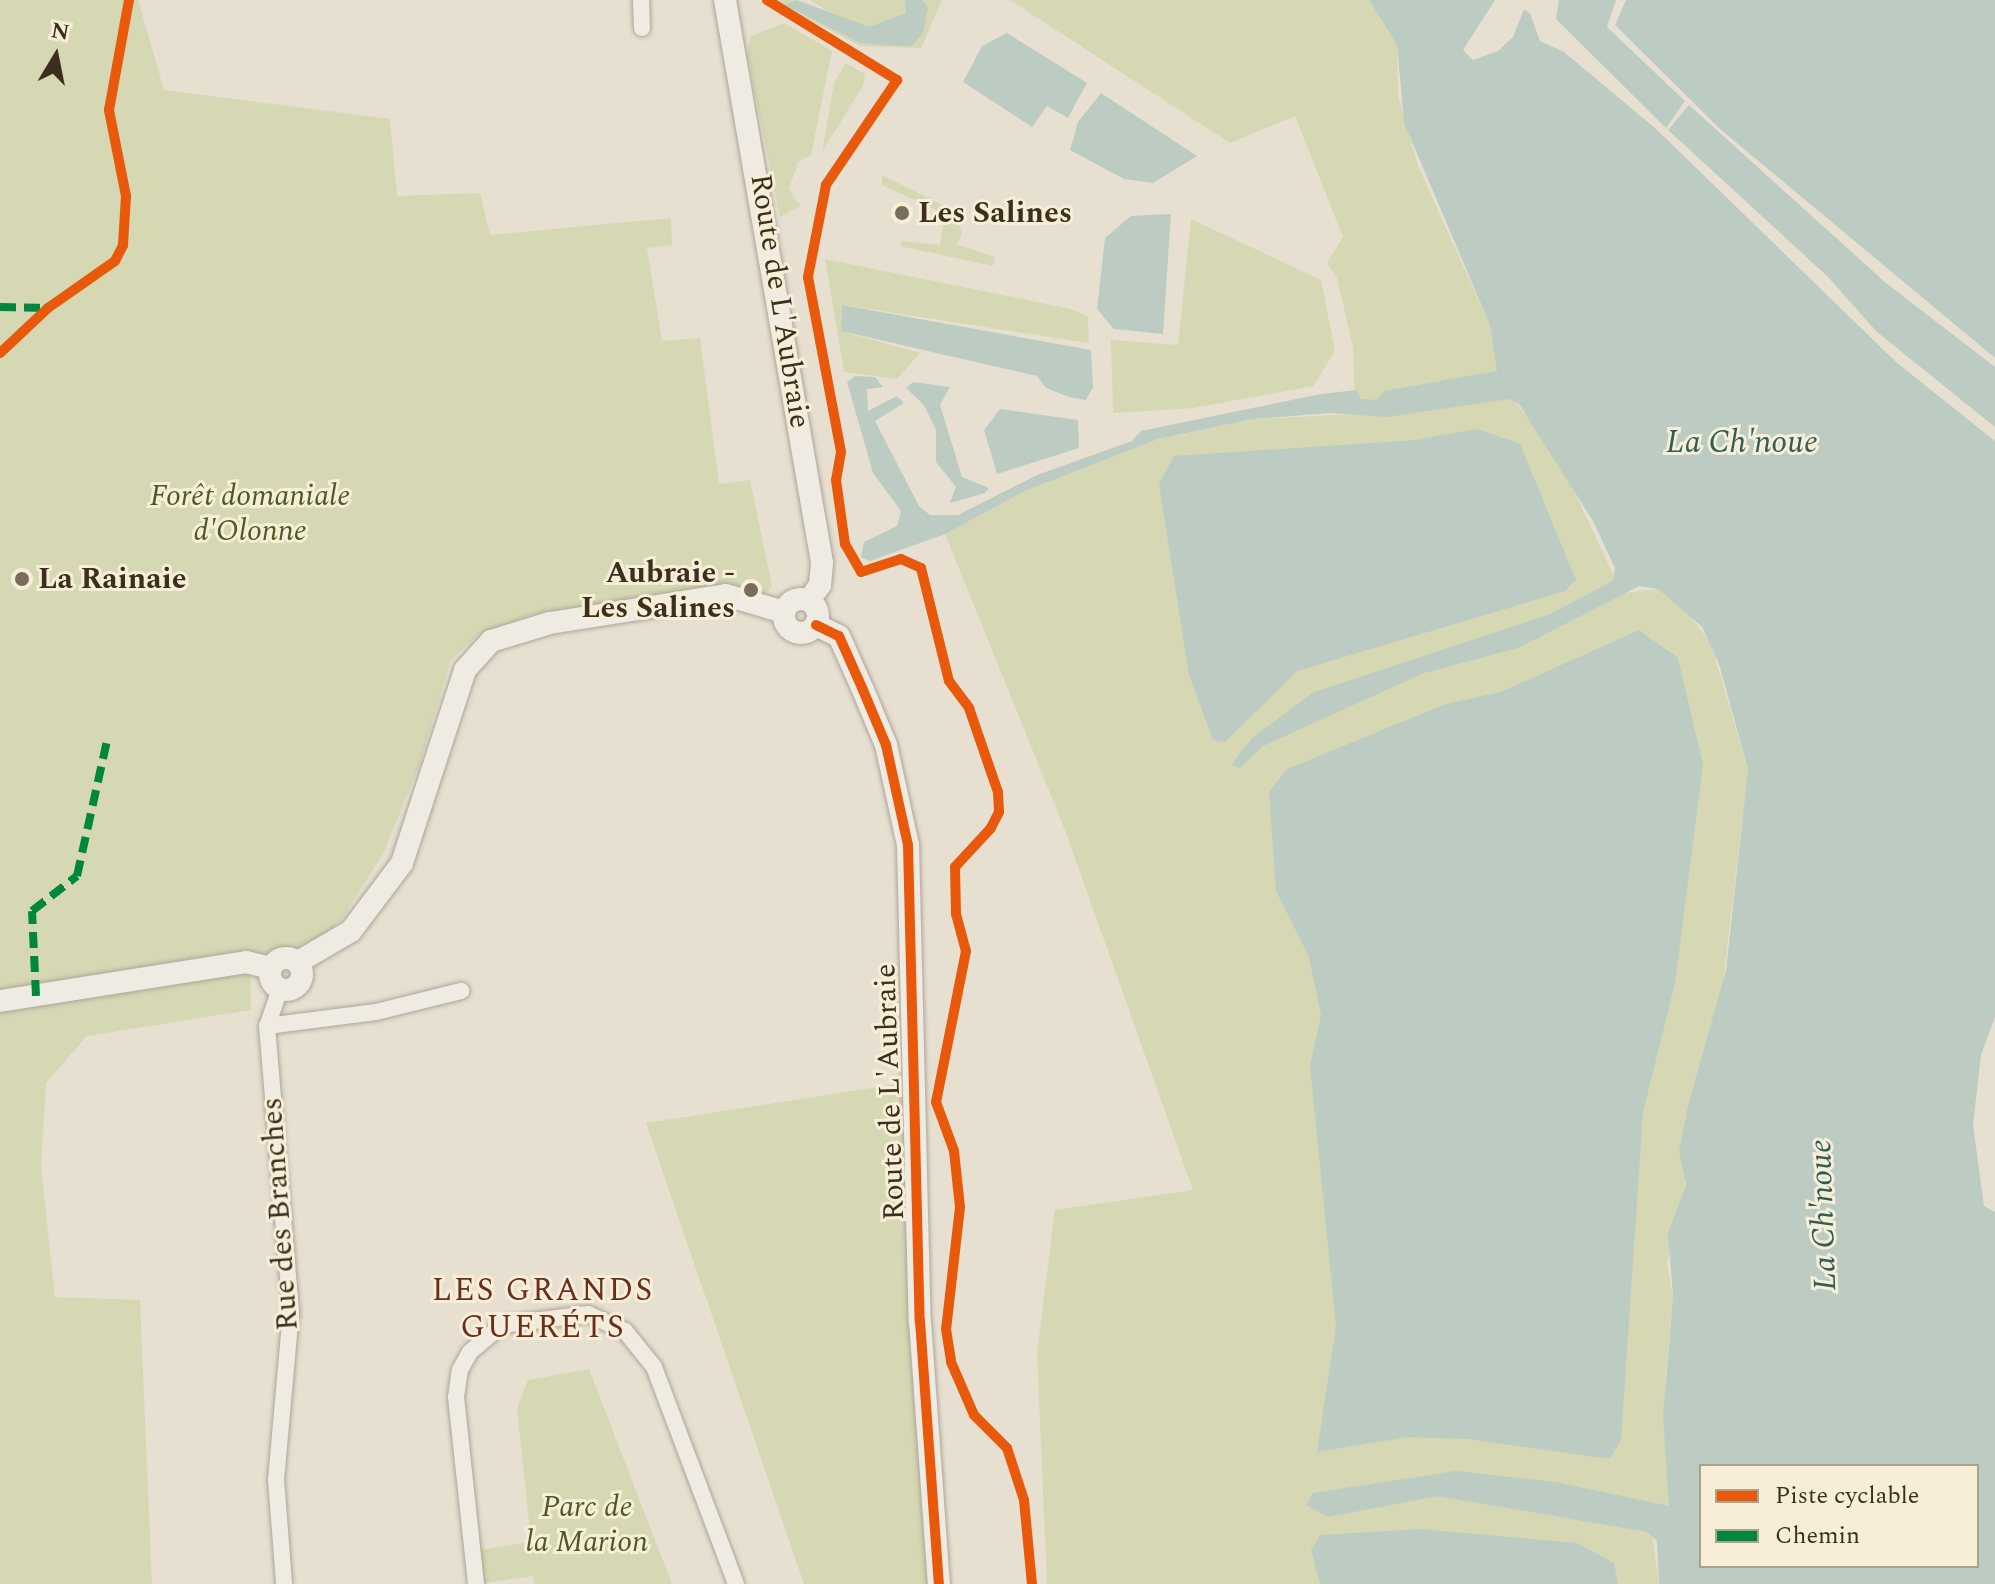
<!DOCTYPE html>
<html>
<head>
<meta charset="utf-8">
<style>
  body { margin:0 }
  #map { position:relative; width:1995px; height:1584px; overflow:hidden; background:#e7e0d1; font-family:Spectral,serif }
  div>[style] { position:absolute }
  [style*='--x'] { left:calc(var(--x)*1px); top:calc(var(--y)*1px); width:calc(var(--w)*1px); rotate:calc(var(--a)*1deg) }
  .green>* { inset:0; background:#d6d7b3 }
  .water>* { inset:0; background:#bcccc2 }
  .roads { filter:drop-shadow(0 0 2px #ada599) drop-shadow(0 0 2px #ada599) }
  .street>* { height:16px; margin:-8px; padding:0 8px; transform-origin:8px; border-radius:8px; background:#efebe3 }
  .secondary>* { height:22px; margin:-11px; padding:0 11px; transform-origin:11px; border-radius:11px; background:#efebe3 }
  .secondary>.ring { margin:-11px; padding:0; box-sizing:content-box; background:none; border:22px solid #efebe3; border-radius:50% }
  .quiet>* { height:8px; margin-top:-4px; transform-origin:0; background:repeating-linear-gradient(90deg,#00873e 0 16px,transparent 0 24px) }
  .cycleway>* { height:10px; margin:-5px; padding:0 5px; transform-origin:5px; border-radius:5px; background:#e8590c }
  .dots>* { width:22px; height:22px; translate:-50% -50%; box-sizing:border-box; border:4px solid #f7eed8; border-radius:50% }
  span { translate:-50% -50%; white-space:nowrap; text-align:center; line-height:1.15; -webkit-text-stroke:6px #f7eed8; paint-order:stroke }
  .poi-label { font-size:30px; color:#3d2e20; font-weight:700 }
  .left { translate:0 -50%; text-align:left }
  .right { translate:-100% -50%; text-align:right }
  .street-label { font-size:30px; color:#3d2e20 }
  .park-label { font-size:30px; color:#4d5a26; font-style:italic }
  .water-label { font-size:32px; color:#2f5d5a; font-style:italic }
  .neighbourhood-label { font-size:32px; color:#6b2e1e; letter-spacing:2px }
  .legend { position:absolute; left:1699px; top:1464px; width:280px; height:104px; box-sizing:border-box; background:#f7eed8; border:2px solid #ada18e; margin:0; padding:10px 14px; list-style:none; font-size:24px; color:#3d2e20 }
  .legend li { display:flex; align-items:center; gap:16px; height:40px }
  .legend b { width:40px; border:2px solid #ada18e }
  .north { position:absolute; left:16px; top:16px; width:80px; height:80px; -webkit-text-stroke:6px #f7eed8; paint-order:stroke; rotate:10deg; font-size:22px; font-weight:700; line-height:32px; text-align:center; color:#3d2e20 }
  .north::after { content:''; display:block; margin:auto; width:28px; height:36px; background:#3d2e20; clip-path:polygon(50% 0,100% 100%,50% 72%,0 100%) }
</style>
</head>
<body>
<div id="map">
  <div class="green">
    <div style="clip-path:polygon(0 0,138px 0,164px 90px,390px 119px,397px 196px,480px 193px,490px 235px,671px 218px,672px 245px,647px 248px,662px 341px,700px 338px,719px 484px,750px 480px,772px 586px,765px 595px,530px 615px,478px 635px,451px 660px,419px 766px,384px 852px,343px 917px,316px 944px,250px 957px,251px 1010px,87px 1036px,46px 1083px,41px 1167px,55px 1297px,140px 1300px,152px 1584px,0 1584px)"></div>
    <div style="clip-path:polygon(776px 0,797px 0,785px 6px,860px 43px,898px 46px,912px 46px,927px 8px,923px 0,942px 0,921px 48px,860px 46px,782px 5px)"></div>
    <div style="clip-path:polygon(810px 0,905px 0,906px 13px,869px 28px,838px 18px)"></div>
    <div style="clip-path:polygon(1010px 0,1369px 0,1397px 45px,1398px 96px,1418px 166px,1490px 325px,1498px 368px,1514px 400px,1558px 457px,1622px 593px,1658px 589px,1687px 612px,1711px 644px,1748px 769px,1722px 992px,1679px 1151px,1687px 1172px,1667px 1264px,1673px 1297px,1665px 1380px,1670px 1502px,1652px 1534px,1659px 1584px,1047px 1584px,1037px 1353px,1055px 1210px,1193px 1190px,1065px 830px,945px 534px,1027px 490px,1141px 443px,1253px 419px,1355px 414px,1353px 347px,1337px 278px,1327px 263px,1343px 237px,1295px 116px,1230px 143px)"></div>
    <div style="clip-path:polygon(784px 23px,832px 51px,811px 155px,798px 162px,789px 189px,800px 206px,780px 217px,747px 53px,751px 36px)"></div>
    <div style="clip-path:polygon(846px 63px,865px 74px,863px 86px,822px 152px,834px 83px)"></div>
    <div style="clip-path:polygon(882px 175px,957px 212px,962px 235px,956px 244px,995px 257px,993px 266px,900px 246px,901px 241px,940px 245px,945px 214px,882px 185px)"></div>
    <div style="clip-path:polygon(1191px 219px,1321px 280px,1335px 351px,1313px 386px,1194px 408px,1113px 413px,1111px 340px,1178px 345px)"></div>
    <div style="clip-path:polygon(825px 259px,1071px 309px,1088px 317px,1089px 343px,842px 305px,841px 331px,920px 353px,897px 379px,844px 372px)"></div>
    <div style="clip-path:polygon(903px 1083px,929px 1584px,804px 1584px,646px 1123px)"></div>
    <div style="clip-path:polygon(589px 1369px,672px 1584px,534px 1584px,533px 1576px,484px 1583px,480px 1550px,531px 1542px,517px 1408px,528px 1380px)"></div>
  </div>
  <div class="water">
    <div style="clip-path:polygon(797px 0,869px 27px,906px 13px,905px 0,923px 0,928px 8px,923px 33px,912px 46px,898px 46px,860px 43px,784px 5px)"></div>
    <div style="clip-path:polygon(evenodd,1369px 0,1495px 0,1463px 50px,1473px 60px,1498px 51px,1513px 37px,1524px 9px,1530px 13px,1540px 41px,1564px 52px,1655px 128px,1896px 362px,1995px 441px,1995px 1017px,1981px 1055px,1973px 1125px,1984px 1206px,1995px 1212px,1995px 1584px,1659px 1584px,1657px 1541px,1647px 1532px,1438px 1496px,1328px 1517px,1306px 1505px,1313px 1493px,1456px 1471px,1555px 1482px,1669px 1506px,1663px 1415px,1673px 1297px,1668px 1233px,1686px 1184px,1679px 1151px,1688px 1106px,1726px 970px,1748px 769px,1719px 664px,1702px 627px,1658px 589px,1639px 586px,1518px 648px,1424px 673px,1263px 746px,1240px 768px,1231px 765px,1252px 738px,1314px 692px,1548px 615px,1613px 581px,1615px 568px,1593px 521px,1519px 404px,1509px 399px,1387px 417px,1330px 413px,1253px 419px,1158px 439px,1027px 490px,945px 534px,870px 561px,861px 557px,864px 542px,897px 526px,901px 511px,873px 473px,847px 382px,855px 376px,875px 377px,883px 387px,867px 389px,868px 411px,897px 396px,904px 403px,875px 421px,919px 506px,930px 515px,958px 515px,1037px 475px,1132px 441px,1141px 431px,1321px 394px,1357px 390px,1361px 399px,1377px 400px,1384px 391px,1497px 371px,1490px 325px,1404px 123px,1397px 45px,1369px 0,1977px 1466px,1977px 1566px,1701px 1566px,1701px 1466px,1977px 1466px)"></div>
    <div style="clip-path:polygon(1559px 0,1616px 0,1607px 27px,1685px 101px,1666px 128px,1556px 19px)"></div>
    <div style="clip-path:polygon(1626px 0,1995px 0,1995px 358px,1720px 129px,1615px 25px)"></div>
    <div style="clip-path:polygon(1007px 33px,1087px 83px,1068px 118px,1047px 106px,1032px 127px,963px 82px,982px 46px)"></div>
    <div style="clip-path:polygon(1101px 93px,1197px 156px,1153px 183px,1124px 179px,1070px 150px,1078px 122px)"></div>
    <div style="clip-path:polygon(1689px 105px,1886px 283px,1995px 367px,1995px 427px,1877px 332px,1827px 276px,1668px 130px)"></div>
    <div style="clip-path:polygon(1171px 214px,1163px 334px,1114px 329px,1097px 309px,1105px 238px,1131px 216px)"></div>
    <div style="clip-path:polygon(842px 305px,1091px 350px,1093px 387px,1086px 400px,1069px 397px,1046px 388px,1037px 376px,841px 331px)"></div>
    <div style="clip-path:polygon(913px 382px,950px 387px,940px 405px,962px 477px,989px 488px,985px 493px,950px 503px,956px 487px,936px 462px,936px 430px,924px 405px,906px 388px)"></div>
    <div style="clip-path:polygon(1000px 409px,1078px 420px,1079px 448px,997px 474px,984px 430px)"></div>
    <div style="clip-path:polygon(1478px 429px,1520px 444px,1576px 580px,1565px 591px,1297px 671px,1225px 742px,1213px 740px,1189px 675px,1159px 484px,1174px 456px,1415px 440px)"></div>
    <div style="clip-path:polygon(1639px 630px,1678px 658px,1703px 765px,1675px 983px,1643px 1112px,1621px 1440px,1610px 1459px,1467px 1439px,1408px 1437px,1317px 1452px,1336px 1326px,1310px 1066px,1321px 1015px,1309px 957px,1276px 891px,1269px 792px,1287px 769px,1446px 704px,1501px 692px)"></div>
    <div style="clip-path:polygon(1421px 1529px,1577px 1543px,1614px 1563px,1618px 1584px,1320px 1584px,1311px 1550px,1320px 1535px)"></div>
  </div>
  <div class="roads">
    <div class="street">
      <div style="--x:641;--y:0;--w:28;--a:88"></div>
      <div style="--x:280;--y:989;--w:39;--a:109"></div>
      <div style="--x:267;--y:1026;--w:287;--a:85.2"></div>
      <div style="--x:291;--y:1312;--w:168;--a:95.1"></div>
      <div style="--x:276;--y:1479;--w:105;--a:85.6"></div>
      <div style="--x:267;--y:1026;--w:110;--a:-7.3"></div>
      <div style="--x:376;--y:1012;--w:88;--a:-13.9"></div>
      <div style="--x:476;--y:1584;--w:188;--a:-96.1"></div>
      <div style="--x:456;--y:1397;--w:27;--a:-82"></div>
      <div style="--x:460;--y:1370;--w:21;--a:-61"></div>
      <div style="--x:470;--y:1352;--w:42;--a:-40.2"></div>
      <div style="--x:502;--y:1325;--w:87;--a:-7.3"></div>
      <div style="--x:588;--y:1314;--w:41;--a:24.7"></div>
      <div style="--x:625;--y:1331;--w:46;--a:51.1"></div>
      <div style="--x:654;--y:1367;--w:232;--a:69.3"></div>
    </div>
    <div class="secondary">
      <div style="--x:725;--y:0;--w:571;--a:80.22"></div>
      <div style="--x:822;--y:563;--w:22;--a:95"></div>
      <div style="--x:820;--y:585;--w:19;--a:126"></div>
      <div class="ring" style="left:784px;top:599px;width:12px;height:12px"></div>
      <div style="--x:816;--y:625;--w:25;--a:26"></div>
      <div style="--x:839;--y:636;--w:59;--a:66"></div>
      <div style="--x:863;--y:690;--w:60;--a:67.3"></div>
      <div style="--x:886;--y:745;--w:102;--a:77.6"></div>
      <div style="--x:908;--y:845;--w:476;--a:88.6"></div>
      <div style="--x:920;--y:1321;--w:264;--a:85.9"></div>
      <div class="ring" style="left:270px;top:958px;width:10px;height:10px"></div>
      <div style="--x:298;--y:962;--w:61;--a:-30.3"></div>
      <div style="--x:351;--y:931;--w:85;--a:-53.1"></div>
      <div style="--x:402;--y:863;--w:203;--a:-71.9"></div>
      <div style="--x:465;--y:670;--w:39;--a:-48"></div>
      <div style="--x:491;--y:641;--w:62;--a:-17"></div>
      <div style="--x:550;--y:623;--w:178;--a:-9"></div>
      <div style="--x:726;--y:595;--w:60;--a:16.3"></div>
      <div style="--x:0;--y:1001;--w:249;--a:-9"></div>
      <div style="--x:246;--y:962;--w:25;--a:14"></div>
    </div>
  </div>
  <div class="quiet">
    <div style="--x:0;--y:307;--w:48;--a:1.2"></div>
    <div style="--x:36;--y:996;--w:85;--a:-92.7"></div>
    <div style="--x:32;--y:911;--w:57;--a:-37.9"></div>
    <div style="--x:77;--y:876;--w:143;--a:-77.5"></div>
  </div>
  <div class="cycleway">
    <div style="--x:767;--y:0;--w:153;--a:31.6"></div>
    <div style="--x:897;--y:80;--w:127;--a:124.1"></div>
    <div style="--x:826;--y:185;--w:94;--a:101.1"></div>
    <div style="--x:808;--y:277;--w:178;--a:79.3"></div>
    <div style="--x:841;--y:452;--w:28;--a:100"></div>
    <div style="--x:836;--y:480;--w:65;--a:82"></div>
    <div style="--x:845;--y:544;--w:32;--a:60"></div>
    <div style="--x:861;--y:572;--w:42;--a:-18"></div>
    <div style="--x:901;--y:559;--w:22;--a:24"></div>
    <div style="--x:921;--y:568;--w:116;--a:76.1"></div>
    <div style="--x:949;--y:681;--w:34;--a:53"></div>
    <div style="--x:969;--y:708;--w:89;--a:71"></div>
    <div style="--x:998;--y:792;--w:20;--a:87"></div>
    <div style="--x:999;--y:812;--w:18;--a:117"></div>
    <div style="--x:991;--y:828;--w:53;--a:132.7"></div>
    <div style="--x:955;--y:867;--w:47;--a:88.8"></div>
    <div style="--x:956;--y:914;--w:38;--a:75"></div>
    <div style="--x:966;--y:951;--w:154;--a:101.2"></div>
    <div style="--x:936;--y:1102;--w:52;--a:69.8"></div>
    <div style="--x:954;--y:1151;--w:56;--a:83.9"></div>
    <div style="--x:960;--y:1207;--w:123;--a:96.5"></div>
    <div style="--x:946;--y:1329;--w:33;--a:81"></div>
    <div style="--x:951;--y:1362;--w:58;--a:66.5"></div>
    <div style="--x:974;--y:1415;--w:47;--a:45"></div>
    <div style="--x:1007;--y:1448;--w:55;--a:71.9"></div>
    <div style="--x:1024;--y:1500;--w:84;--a:84.6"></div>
    <div style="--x:0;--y:353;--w:66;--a:-43.2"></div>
    <div style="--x:48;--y:308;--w:82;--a:-35"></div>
    <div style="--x:115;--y:261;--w:18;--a:-63"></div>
    <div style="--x:123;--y:245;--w:49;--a:-86.5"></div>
    <div style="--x:126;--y:196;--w:88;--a:-101.2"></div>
    <div style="--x:109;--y:110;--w:112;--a:-79.7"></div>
    <div style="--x:816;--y:625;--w:25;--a:26"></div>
    <div style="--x:839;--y:636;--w:59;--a:66"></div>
    <div style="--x:863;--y:690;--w:60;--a:67.3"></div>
    <div style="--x:886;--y:745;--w:102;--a:77.6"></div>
    <div style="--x:908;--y:845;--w:476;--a:88.6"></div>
    <div style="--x:920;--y:1321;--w:264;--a:85.9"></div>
  </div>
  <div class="dots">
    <div style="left:902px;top:213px;background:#786c5e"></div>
    <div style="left:22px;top:579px;background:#786c5e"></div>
    <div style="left:751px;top:590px;background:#786c5e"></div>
  </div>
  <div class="poi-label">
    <span class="left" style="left:918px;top:213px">Les Salines</span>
    <span class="right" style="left:735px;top:590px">Aubraie -<br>Les Salines</span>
    <span class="left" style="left:38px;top:579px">La Rainaie</span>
  </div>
  <div class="street-label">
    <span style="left:780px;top:301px;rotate:81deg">Route de L'Aubraie</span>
    <span style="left:890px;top:1092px;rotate:-92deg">Route de L'Aubraie</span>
    <span style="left:280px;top:1214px;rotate:-94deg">Rue des Branches</span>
  </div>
  <div class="park-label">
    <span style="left:250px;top:513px">Forêt domaniale<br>d'Olonne</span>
    <span style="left:587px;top:1524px">Parc de<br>la Marion</span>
  </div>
  <div class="water-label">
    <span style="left:1742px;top:443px">La Ch'noue</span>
    <span style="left:1824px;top:1215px;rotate:-92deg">La Ch'noue</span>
  </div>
  <div class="neighbourhood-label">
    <span style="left:543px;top:1310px">LES GRANDS<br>GUERÉTS</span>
  </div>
  <ul class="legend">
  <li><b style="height:10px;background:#e8590c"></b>Piste cyclable</li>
  <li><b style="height:10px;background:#00873e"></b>Chemin</li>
  </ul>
  <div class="north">N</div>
</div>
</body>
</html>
